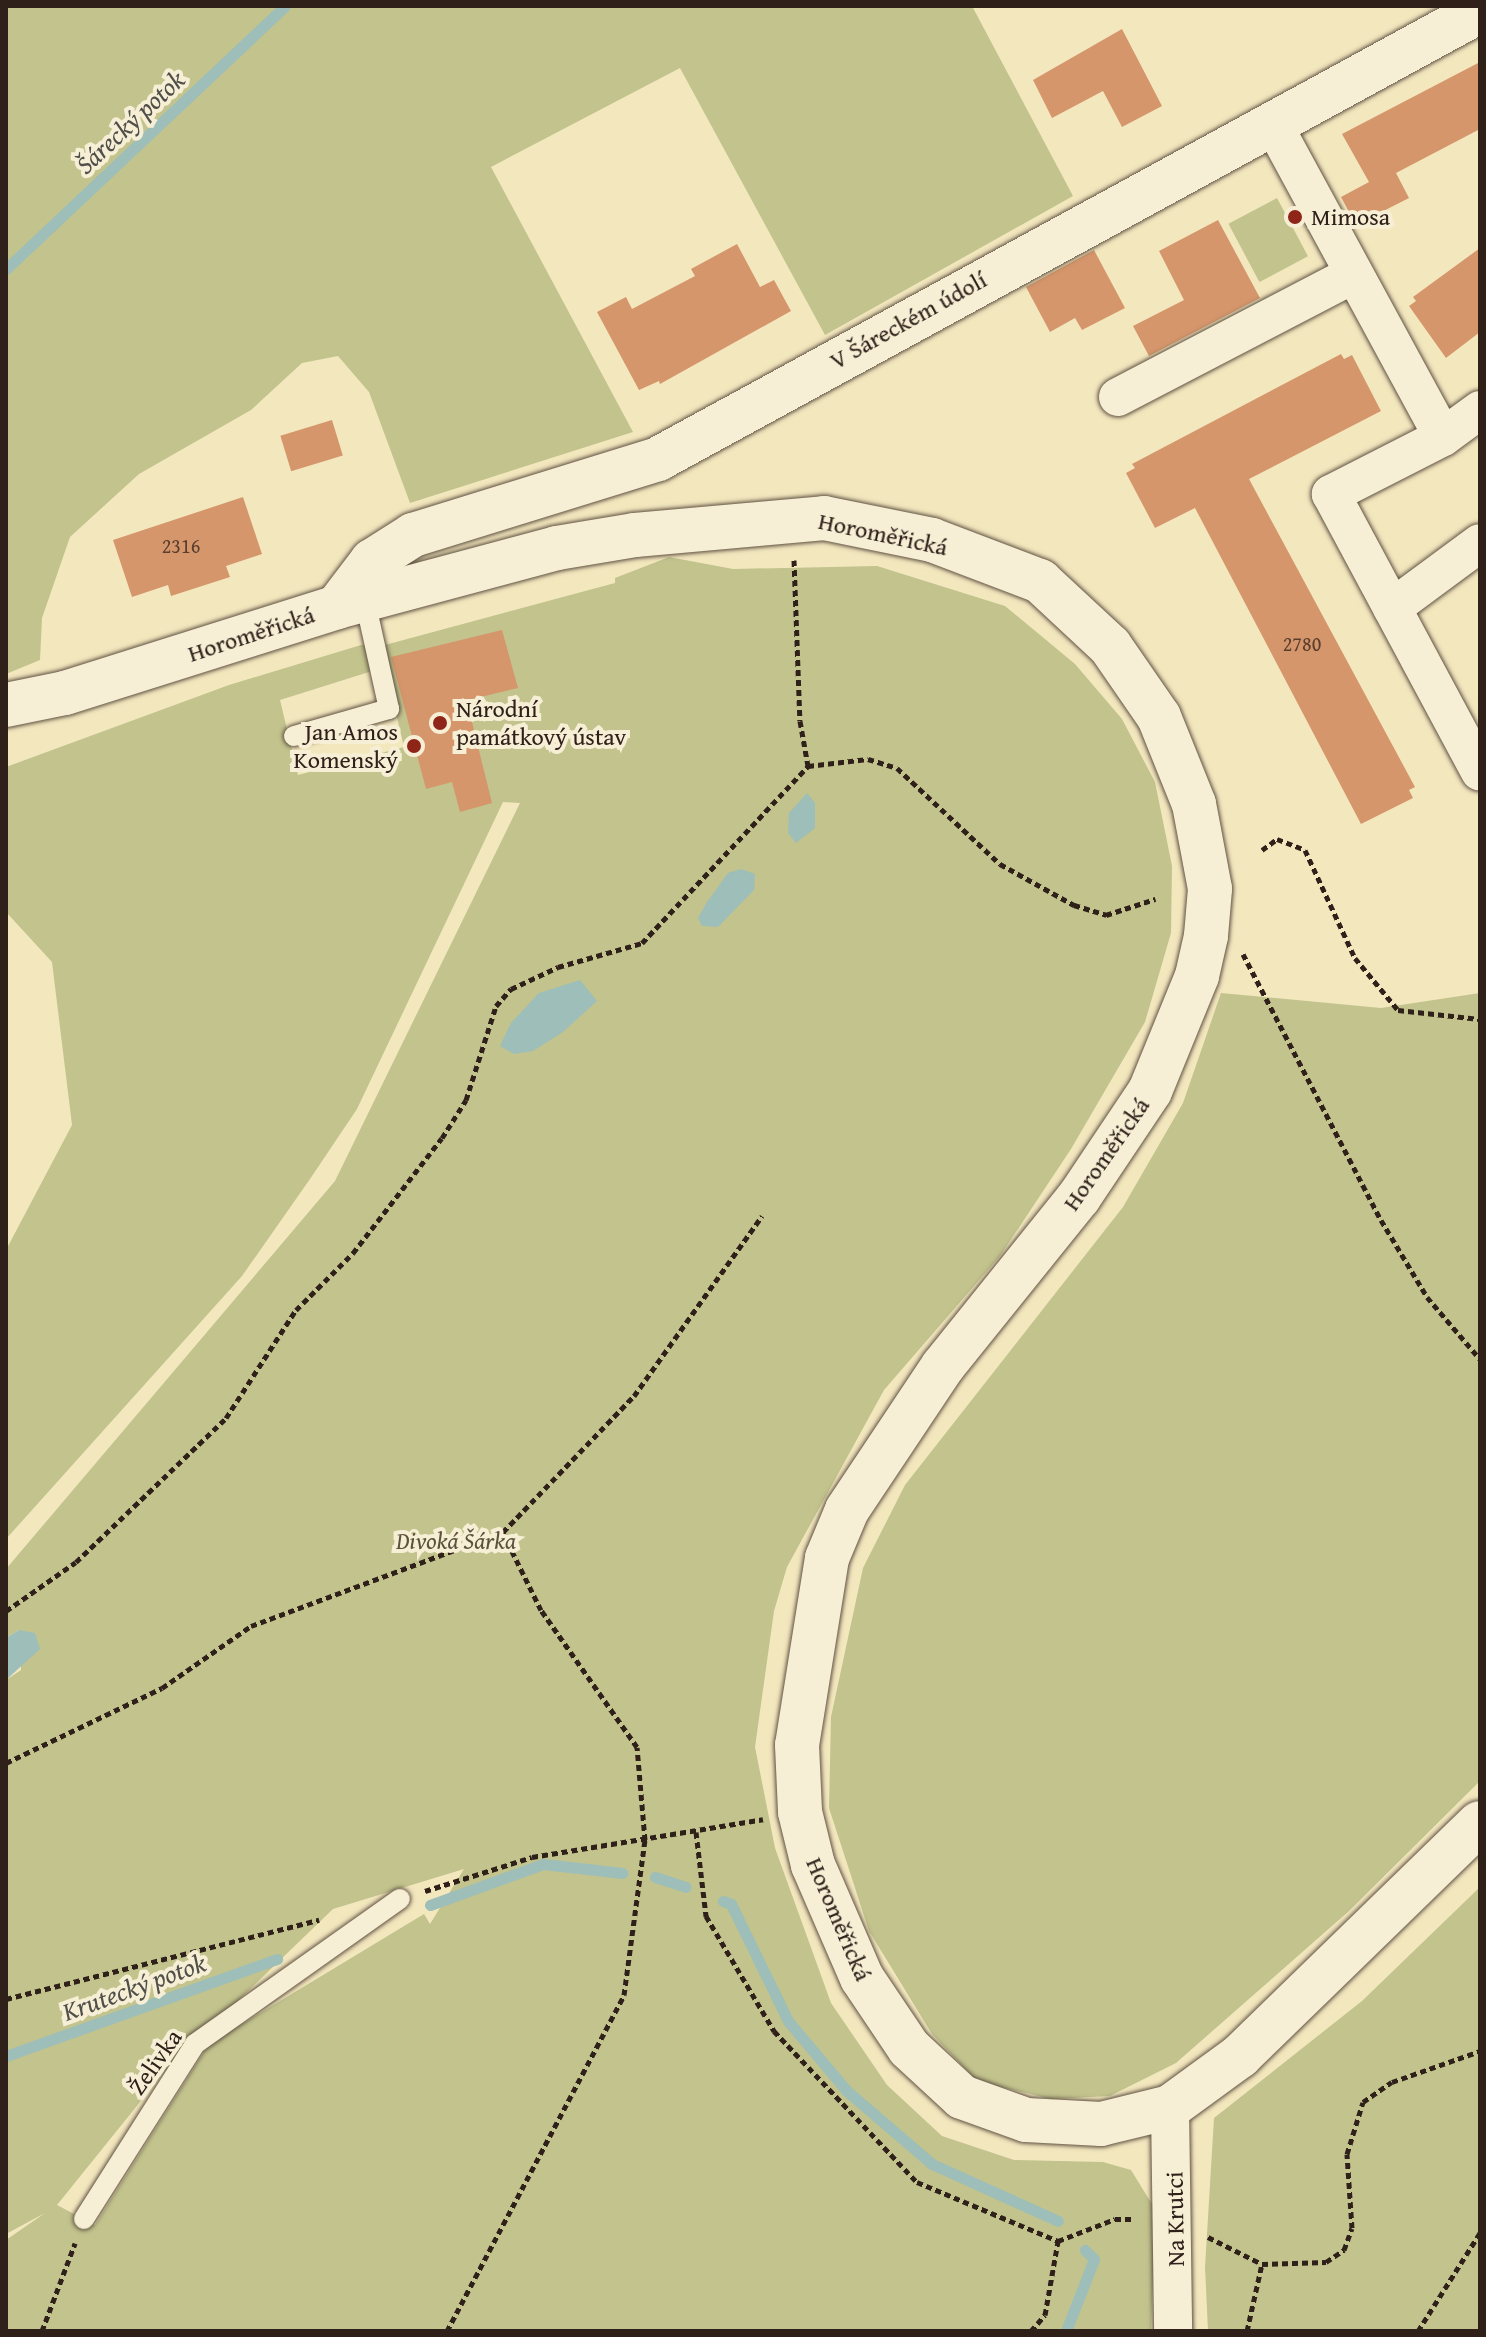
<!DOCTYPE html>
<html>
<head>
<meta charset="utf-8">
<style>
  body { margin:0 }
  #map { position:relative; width:1486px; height:2337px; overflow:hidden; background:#f3e7be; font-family:"Gentium Book Plus",serif }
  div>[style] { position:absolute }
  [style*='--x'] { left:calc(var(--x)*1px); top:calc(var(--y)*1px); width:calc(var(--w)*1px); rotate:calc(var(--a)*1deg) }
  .green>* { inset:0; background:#c2c38d; transform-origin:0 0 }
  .water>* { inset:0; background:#9dbeb9 }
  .stream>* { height:11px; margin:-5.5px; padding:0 5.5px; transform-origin:5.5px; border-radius:5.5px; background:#9dbeb9 }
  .building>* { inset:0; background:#d6966c; transform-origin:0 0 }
  .path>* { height:5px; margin-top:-2.5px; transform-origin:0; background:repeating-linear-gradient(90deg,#2f201a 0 6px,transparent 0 10px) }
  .roads { filter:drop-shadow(0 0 2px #605243) drop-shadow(0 0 2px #605243) }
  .lane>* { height:20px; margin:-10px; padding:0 10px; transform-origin:10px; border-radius:10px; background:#f7efd5 }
  .street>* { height:38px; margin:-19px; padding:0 19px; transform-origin:19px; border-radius:19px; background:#f7efd5 }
  .secondary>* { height:44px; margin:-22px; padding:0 22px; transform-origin:22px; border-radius:22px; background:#f7efd5 }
  .dots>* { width:22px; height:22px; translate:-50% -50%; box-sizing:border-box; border:4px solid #f7efd5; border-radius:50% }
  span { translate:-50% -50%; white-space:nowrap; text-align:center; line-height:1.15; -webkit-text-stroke:8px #f7efd5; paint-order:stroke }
  .number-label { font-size:20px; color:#593e2e }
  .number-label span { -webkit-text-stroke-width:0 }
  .poi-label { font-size:24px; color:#2f201a }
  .left { translate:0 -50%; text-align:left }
  .right { translate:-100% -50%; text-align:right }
  .street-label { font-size:24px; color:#2f201a }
  .park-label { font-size:24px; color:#5b513c; font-style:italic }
  .water-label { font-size:26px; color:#504f4a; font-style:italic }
  .frame { position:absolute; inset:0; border:8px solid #2f201a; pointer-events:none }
</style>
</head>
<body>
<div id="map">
  <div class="green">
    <div style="clip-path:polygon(6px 6px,972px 6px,1073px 196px,825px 335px,680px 68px,491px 167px,633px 432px,410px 503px,369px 392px,338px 356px,302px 363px,251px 410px,139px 474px,70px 537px,42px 618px,40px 660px,6px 674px)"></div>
    <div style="left:1277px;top:198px;width:66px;height:55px;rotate:62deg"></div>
    <div style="clip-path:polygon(evenodd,669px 557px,733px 569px,877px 566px,1005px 606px,1075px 664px,1122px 719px,1155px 782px,1172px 866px,1171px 933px,1145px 1022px,1071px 1149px,1000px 1256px,884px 1390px,787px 1567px,774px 1611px,755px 1747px,775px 1848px,831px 2003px,887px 2085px,942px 2136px,1014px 2160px,1103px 2162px,1131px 2170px,1155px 2209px,1151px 2331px,6px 2331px,6px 2240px,45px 2213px,6px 2234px,6px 1680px,21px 1670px,19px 1630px,6px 1638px,6px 1569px,335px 1181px,520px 803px,503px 802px,357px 1109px,310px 1179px,242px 1276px,6px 1539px,6px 1250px,72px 1125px,52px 962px,6px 912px,6px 767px,229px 685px,361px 645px,385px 645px,615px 583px,615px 578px,669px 557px,385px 667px,404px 747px,298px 775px,280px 700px,385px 667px,669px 557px,464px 1869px,430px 1924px,424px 1914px,209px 2044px,95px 2225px,57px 2205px,165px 2071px,333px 1909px,464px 1869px)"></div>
    <div style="clip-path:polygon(1221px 993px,1381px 1008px,1480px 993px,1480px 1781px,1349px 1911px,1176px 2063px,1110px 2096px,1051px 2099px,977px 2081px,932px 2034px,869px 1931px,829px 1808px,831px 1717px,863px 1568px,905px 1485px,1123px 1207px,1183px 1103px)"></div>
    <div style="clip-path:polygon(1480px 1887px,1480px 2331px,1208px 2331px,1205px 2267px,1214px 2118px,1362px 2001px)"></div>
  </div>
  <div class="water">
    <div style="clip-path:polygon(807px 793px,815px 803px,815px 828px,796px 843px,788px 833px,789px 813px)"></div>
    <div style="clip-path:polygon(741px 869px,755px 874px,754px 890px,718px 927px,702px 926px,698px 918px,707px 902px,728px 873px)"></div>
    <div style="clip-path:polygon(580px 980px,597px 1001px,563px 1032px,533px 1051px,514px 1054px,500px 1046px,511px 1023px,539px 993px)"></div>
    <div style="clip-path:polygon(19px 1630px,35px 1633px,40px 1649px,6px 1680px,6px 1638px)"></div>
  </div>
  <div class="stream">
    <div style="--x:6;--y:269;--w:383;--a:-43.3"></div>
    <div style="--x:655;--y:1877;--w:32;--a:18"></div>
    <div style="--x:723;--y:1901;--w:9;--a:21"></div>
    <div style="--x:731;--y:1904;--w:130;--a:64"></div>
    <div style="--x:788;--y:2021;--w:92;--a:49.9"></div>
    <div style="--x:847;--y:2091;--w:112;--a:40.7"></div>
    <div style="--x:932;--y:2164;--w:138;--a:24.3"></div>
    <div style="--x:430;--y:1905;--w:120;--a:-19.9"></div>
    <div style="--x:543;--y:1864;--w:80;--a:6.5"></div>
    <div style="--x:6;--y:2056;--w:288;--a:-19.7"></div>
    <div style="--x:1066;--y:2331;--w:77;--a:-68.7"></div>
    <div style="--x:1094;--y:2259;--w:13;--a:-135"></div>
  </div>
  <div class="building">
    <div style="clip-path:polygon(1122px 29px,1162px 106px,1122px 127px,1103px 91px,1052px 118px,1033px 80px)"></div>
    <div style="clip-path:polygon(1480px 62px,1480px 129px,1396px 173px,1409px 198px,1356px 225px,1341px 197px,1369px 182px,1342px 134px)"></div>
    <div style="clip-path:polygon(1218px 220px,1260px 298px,1149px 356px,1133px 326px,1184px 300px,1159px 251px)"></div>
    <div style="clip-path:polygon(737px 244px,760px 287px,774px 280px,791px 311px,660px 384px,659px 381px,639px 390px,597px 312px,626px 297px,632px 309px,695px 276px,691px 269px)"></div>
    <div style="clip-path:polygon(1480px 248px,1480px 332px,1446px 358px,1409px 306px,1416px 301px,1413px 297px)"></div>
    <div style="clip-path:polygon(1094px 250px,1125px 308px,1082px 330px,1075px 318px,1050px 332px,1026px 287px)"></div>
    <div style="clip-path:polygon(1341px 354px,1344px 359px,1352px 355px,1381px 411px,1249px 479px,1415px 787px,1409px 790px,1413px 798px,1361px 824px,1195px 508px,1155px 528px,1126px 473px,1135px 468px,1132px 464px)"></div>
    <div style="left:332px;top:420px;width:37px;height:54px;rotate:73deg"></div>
    <div style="clip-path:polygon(243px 497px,262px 554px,226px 566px,230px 577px,171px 596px,168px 585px,132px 597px,113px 540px)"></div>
    <div style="clip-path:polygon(502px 630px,518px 688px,459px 702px,468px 706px,492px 803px,460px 812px,452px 782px,426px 789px,391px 657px)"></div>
  </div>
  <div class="path">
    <div style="--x:794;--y:560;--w:161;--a:87.9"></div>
    <div style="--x:800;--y:721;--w:46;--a:79.9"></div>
    <div style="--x:1262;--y:850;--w:19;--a:-36"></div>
    <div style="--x:1277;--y:839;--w:30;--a:21"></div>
    <div style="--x:1305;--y:850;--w:119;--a:65.2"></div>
    <div style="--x:1355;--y:958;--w:67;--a:50.4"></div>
    <div style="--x:1398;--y:1010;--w:82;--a:6.3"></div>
    <div style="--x:1243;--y:954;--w:300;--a:62.6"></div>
    <div style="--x:1381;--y:1220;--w:90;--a:59.1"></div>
    <div style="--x:1427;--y:1297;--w:82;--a:49.5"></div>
    <div style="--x:6;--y:1611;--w:85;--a:-35"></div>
    <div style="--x:76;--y:1562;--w:208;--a:-43.8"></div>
    <div style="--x:226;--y:1418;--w:129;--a:-57.1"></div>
    <div style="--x:296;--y:1310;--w:81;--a:-45"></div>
    <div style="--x:353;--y:1253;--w:145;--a:-52.3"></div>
    <div style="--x:442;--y:1138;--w:45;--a:-57.7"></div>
    <div style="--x:466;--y:1100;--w:99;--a:-72.3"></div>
    <div style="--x:496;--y:1006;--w:23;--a:-49"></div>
    <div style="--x:511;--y:989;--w:52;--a:-25.1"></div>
    <div style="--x:558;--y:967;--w:87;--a:-15.9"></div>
    <div style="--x:642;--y:943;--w:243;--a:-46.8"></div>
    <div style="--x:808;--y:766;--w:60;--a:-6.7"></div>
    <div style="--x:868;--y:759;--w:30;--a:17"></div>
    <div style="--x:897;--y:768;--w:141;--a:43"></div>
    <div style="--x:1000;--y:864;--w:85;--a:29"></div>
    <div style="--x:1074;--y:905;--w:34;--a:17"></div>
    <div style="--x:1106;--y:915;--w:52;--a:-18.1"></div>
    <div style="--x:6;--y:1763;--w:173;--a:-25.7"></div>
    <div style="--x:162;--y:1688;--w:108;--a:-34.9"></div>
    <div style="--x:251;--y:1626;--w:269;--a:-20.5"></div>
    <div style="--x:503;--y:1532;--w:189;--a:-46.1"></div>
    <div style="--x:634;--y:1396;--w:221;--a:-54.6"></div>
    <div style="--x:696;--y:1832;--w:85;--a:83.2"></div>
    <div style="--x:706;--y:1916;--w:134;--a:59.4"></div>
    <div style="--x:774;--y:2031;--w:208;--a:46.6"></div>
    <div style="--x:917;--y:2182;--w:153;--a:22.7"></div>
    <div style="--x:1058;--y:2241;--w:61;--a:-21.1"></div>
    <div style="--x:1115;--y:2219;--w:19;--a:0"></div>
    <div style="--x:425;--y:1891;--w:112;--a:-17.6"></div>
    <div style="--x:532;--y:1857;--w:234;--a:-9.3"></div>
    <div style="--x:6;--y:1999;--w:323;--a:-14.2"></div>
    <div style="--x:1208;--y:2237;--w:60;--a:26.6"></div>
    <div style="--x:1262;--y:2264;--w:64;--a:-1.8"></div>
    <div style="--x:1326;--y:2262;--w:22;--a:-34"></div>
    <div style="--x:1344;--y:2250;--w:23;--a:-70"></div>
    <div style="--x:1352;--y:2228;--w:74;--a:-93.9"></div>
    <div style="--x:1347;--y:2154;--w:54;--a:-72.9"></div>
    <div style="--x:1363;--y:2102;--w:35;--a:-35"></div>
    <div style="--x:1392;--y:2082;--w:93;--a:-19.4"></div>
    <div style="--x:42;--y:2331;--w:94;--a:-69.4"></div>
    <div style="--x:447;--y:2331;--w:380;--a:-62.2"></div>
    <div style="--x:624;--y:1995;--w:156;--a:-82.3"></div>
    <div style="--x:645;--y:1840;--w:93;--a:-94.9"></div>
    <div style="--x:637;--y:1747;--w:167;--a:-125"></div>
    <div style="--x:541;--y:1610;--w:86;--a:-116.3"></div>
    <div style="--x:1031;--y:2331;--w:21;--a:-49"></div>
    <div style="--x:1045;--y:2315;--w:75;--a:-80"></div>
    <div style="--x:1247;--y:2331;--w:69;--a:-77.4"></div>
    <div style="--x:1418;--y:2331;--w:116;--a:-57.7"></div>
  </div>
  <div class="roads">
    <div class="lane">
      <div style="--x:294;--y:736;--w:99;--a:-15.9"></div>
      <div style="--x:389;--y:709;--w:111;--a:-102.5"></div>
      <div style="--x:84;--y:2219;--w:207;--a:-57.6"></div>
      <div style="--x:195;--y:2044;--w:251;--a:-35.3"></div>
    </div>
    <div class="street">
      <div style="--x:1273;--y:124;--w:356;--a:61.5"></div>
      <div style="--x:1118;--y:397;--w:266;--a:-27.5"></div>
      <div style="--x:1480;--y:410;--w:46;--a:143.9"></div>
      <div style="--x:1443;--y:437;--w:126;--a:153"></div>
      <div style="--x:1331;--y:494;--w:315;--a:61.8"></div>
      <div style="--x:1392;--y:608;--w:109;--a:-36.5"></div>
      <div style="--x:1170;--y:2107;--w:224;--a:89.2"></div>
    </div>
    <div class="secondary">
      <div style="--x:337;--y:607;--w:58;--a:-52.7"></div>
      <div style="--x:372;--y:561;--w:49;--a:-32.4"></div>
      <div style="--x:413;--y:535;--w:257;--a:-17.2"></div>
      <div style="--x:658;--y:459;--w:936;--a:-28.59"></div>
      <div style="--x:6;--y:705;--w:60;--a:-11.5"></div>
      <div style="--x:65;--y:693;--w:285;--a:-17.5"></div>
      <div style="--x:337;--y:607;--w:228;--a:-15"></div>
      <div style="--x:557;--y:548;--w:79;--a:-9.5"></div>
      <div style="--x:635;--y:535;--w:190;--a:-5.1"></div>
      <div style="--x:824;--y:518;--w:110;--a:11.5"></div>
      <div style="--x:932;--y:540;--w:116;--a:20.8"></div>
      <div style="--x:1040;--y:581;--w:96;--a:42.9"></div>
      <div style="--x:1110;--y:646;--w:86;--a:55.4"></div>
      <div style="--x:1159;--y:717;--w:94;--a:68.1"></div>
      <div style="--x:1194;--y:804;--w:86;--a:79.3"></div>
      <div style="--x:1210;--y:889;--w:47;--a:94.9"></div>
      <div style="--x:1206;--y:936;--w:41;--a:102.7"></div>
      <div style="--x:1197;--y:976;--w:124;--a:112.2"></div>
      <div style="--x:1150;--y:1091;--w:128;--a:123.8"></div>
      <div style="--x:1079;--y:1197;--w:217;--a:128.8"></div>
      <div style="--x:943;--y:1366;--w:173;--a:123.7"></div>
      <div style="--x:847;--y:1510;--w:52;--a:112.6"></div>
      <div style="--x:827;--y:1558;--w:189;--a:99.1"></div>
      <div style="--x:797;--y:1745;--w:67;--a:87.4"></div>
      <div style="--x:800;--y:1812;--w:55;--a:76.2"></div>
      <div style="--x:813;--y:1865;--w:123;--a:66.6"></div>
      <div style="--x:862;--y:1978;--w:84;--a:56.1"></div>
      <div style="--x:909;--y:2048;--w:72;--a:42.8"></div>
      <div style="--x:962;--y:2097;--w:68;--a:19.8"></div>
      <div style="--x:1026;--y:2120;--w:75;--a:3.1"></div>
      <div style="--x:1101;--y:2124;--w:71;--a:-13.8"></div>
      <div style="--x:1170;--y:2107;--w:87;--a:-36.1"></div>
      <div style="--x:1240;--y:2056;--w:334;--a:-44.2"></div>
    </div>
  </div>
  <div class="dots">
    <div style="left:1295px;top:217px;background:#8f2418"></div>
    <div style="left:440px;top:723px;background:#8f2418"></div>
    <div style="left:414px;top:746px;background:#8f2418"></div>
  </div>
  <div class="number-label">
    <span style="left:181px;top:545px">2316</span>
    <span style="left:1302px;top:643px">2780</span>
  </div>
  <div class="poi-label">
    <span class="left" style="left:1311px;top:217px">Mimosa</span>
    <span class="left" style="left:456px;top:723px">Národní<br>památkový ústav</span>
    <span class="right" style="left:398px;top:746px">Jan Amos<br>Komenský</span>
  </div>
  <div class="street-label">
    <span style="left:908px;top:320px;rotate:-29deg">V Šáreckém údolí</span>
    <span style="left:883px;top:534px;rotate:12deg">Horoměřická</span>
    <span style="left:251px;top:634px;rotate:-18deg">Horoměřická</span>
    <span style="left:1106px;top:1154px;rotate:-55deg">Horoměřická</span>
    <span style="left:839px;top:1919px;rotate:67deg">Horoměřická</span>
    <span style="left:155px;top:2062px;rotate:-55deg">Želivka</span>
    <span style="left:1175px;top:2219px;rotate:-91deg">Na Krutci</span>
  </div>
  <div class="park-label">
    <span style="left:456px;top:1541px">Divoká Šárka</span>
  </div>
  <div class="water-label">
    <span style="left:130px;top:122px;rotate:-43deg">Šárecký potok</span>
    <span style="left:134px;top:1987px;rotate:-20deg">Krutecký potok</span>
  </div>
  <div class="frame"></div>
</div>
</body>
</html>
